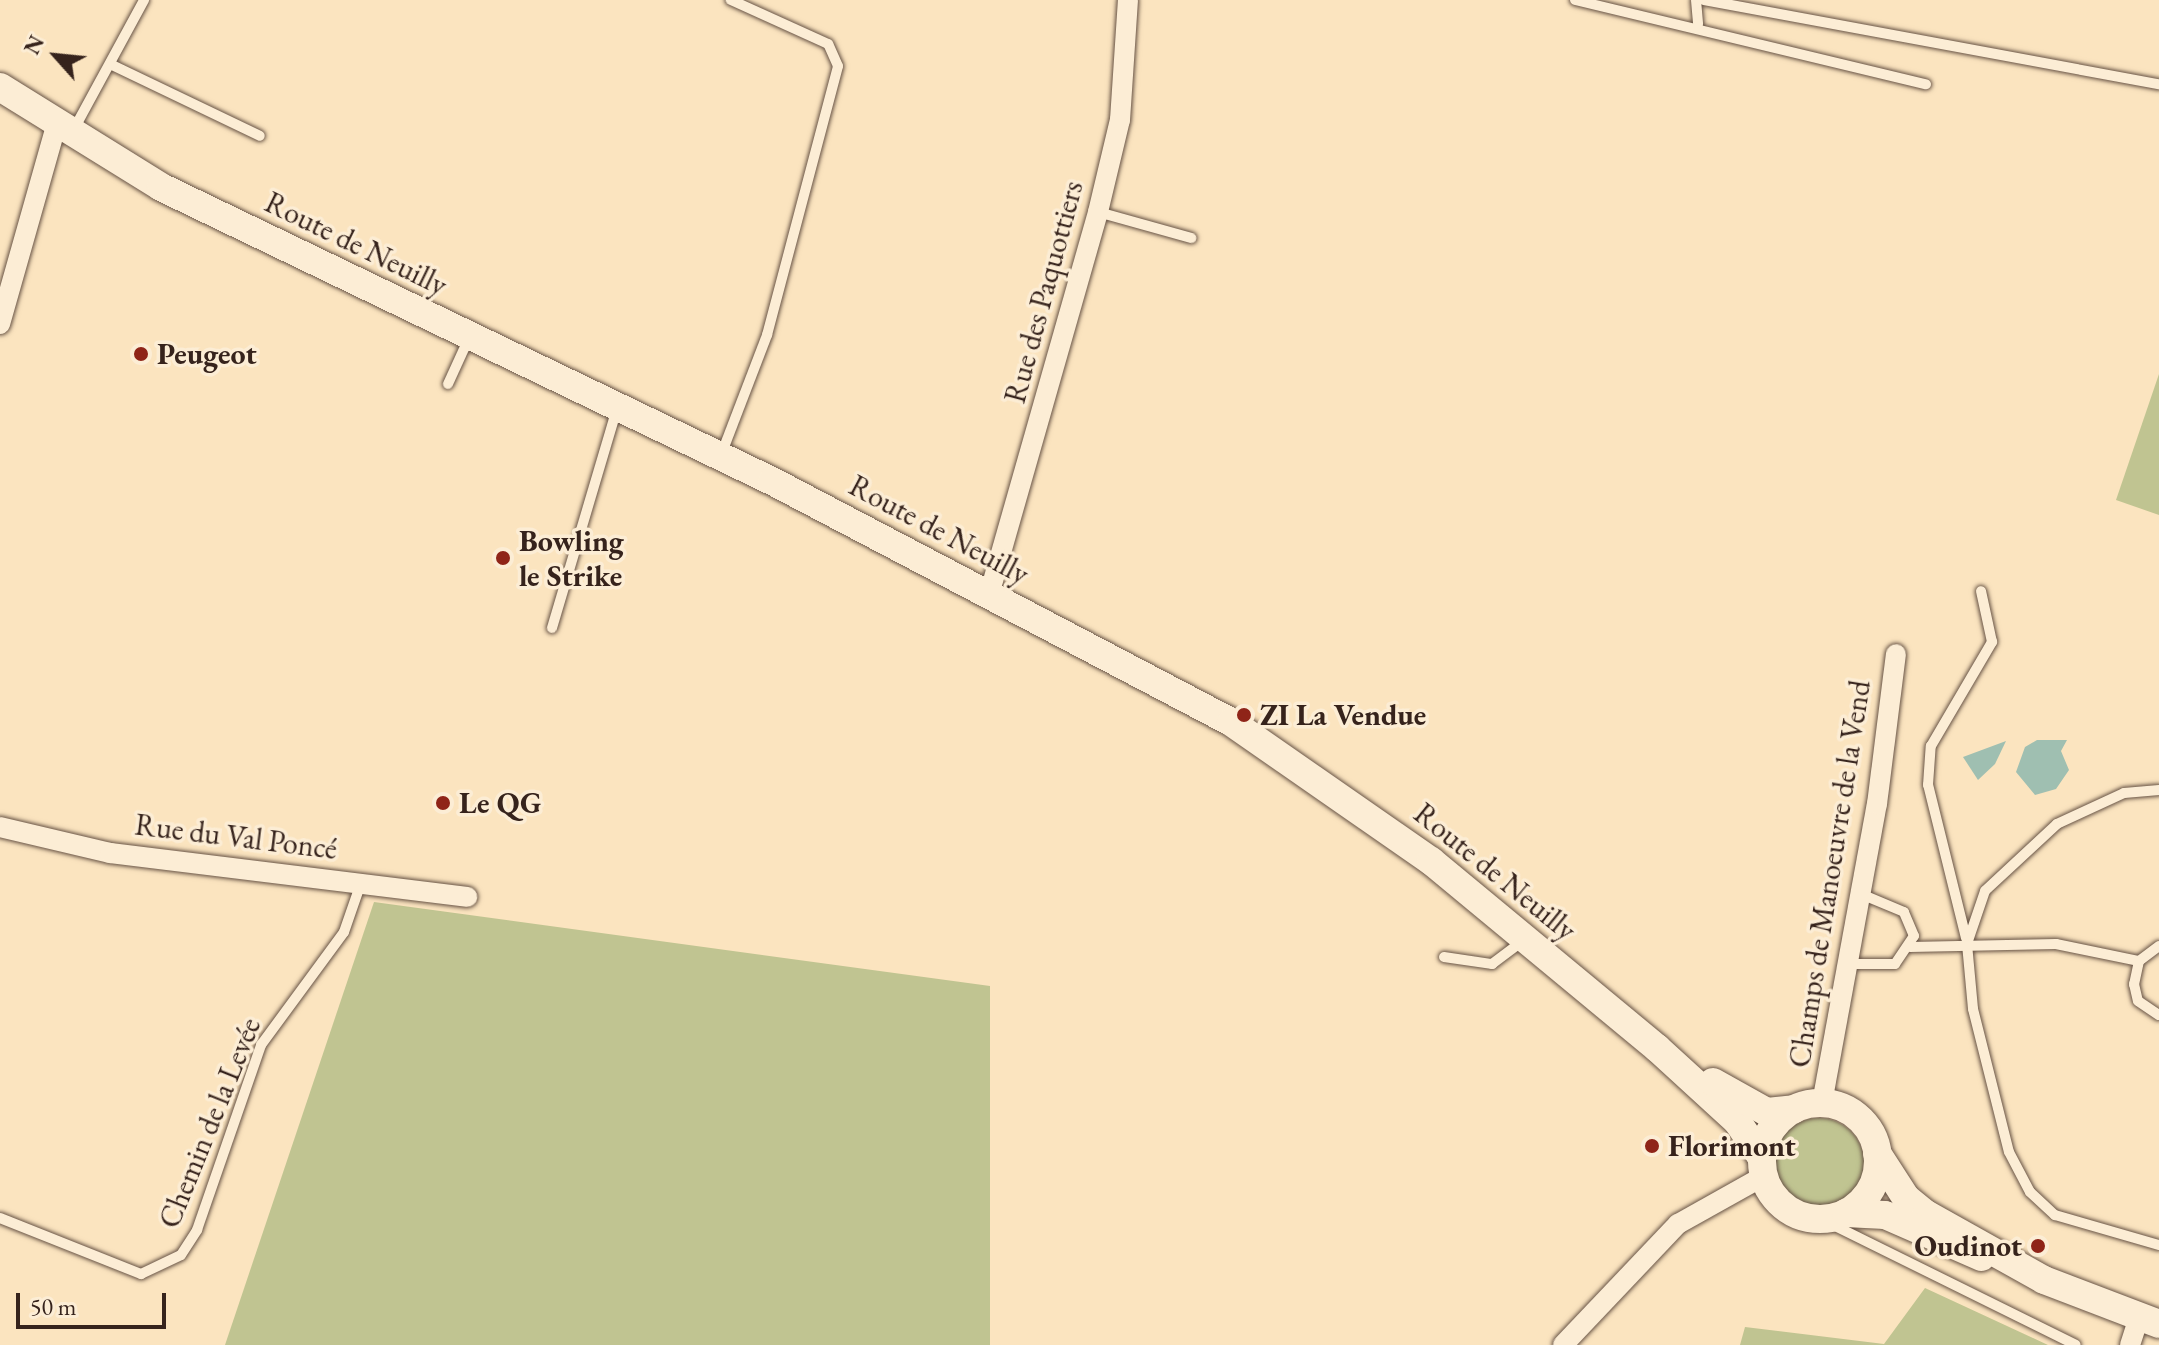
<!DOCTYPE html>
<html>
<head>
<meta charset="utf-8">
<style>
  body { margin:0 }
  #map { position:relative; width:2159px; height:1345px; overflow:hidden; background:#fbe4bf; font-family:"EB Garamond",serif }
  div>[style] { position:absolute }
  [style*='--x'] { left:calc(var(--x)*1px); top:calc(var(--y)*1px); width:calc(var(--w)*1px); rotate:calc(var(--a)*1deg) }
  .green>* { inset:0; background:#c0c491 }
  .round { border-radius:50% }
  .water>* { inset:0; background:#9fbfb1 }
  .roads { filter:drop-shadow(0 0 2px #675345) drop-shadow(0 0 2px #675345) }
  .service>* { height:10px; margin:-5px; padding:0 5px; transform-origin:5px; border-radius:5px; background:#fcedd5 }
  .minor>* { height:20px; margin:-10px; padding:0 10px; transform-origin:10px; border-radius:10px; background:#fcedd5 }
  .secondary>* { height:28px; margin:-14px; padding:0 14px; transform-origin:14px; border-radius:14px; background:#fcedd5 }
  .secondary>.ring { margin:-14px; padding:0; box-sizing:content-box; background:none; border:28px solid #fcedd5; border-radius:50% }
  .dots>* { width:22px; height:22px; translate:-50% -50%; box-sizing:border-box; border:4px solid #fcedd5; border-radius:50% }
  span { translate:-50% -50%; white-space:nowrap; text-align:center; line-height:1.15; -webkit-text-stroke:7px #fcedd5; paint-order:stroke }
  .street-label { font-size:30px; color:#36231c }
  .poi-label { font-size:30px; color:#36231c; font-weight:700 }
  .left { translate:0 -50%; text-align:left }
  .right { translate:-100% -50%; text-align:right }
  .north { position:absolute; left:16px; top:16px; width:80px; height:80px; -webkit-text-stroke:6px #fcedd5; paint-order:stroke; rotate:297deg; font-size:22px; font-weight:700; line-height:32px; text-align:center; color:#36231c }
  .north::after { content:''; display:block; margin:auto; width:28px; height:36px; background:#36231c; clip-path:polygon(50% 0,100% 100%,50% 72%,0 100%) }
  .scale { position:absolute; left:16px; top:1293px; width:150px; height:36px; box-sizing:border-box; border:4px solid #36231c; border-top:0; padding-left:10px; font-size:24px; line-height:28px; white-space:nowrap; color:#36231c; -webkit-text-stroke:6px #fcedd5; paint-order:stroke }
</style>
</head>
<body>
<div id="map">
  <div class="green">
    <div style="clip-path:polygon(2159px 374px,2159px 515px,2116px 500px)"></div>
    <div style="clip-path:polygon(374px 902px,990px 986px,990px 1345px,225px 1345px)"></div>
    <div class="round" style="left:1774px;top:1118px;width:90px;height:90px"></div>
    <div style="clip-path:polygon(1925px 1288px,2048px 1345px,1740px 1345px,1745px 1327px,1884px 1344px)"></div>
  </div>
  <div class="water">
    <div style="clip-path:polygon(2037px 740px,2067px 740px,2061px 751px,2069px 770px,2056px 789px,2035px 795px,2016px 772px,2025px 747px)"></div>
    <div style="clip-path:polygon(2006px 741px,1995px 764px,1978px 780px,1963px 757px)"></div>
  </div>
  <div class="roads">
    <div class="service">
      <div style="--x:1575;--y:0;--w:361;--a:13.5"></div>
      <div style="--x:1696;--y:0;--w:24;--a:85"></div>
      <div style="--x:1704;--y:0;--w:463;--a:10.5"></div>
      <div style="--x:110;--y:64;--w:166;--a:25.6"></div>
      <div style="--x:74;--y:129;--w:147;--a:-61.5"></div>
      <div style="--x:1098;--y:212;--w:97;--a:15.6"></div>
      <div style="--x:448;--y:384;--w:51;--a:-65.5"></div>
      <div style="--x:721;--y:455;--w:129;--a:-69"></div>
      <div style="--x:767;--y:335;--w:278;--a:-75.2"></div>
      <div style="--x:838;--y:66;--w:24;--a:-114"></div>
      <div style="--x:828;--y:44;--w:107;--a:-155.6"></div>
      <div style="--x:552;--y:628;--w:229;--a:-73.5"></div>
      <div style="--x:2159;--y:790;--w:35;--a:175"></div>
      <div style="--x:2124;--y:793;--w:74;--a:155.2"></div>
      <div style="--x:2057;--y:824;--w:98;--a:137.1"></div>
      <div style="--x:1985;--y:891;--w:56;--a:108.8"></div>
      <div style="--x:1967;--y:944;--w:65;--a:84.7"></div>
      <div style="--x:1973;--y:1009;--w:147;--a:75.9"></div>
      <div style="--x:2009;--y:1152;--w:45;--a:62.3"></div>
      <div style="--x:2030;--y:1192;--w:34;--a:43"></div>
      <div style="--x:2055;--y:1215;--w:108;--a:16.1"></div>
      <div style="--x:1966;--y:938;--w:158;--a:-103.9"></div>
      <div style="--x:1928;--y:785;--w:39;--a:-86"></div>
      <div style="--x:1931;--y:746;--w:121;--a:-59.6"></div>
      <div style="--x:1992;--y:642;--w:52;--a:-102.2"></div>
      <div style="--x:2159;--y:946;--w:25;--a:143"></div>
      <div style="--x:2139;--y:961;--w:24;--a:102"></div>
      <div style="--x:2134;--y:984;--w:17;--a:77"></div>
      <div style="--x:2138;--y:1001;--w:25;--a:34"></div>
      <div style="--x:1910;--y:947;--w:146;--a:-1.2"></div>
      <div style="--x:2056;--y:944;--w:85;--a:11.6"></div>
      <div style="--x:1444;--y:957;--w:49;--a:8.3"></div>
      <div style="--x:1492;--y:964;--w:40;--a:-37"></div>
      <div style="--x:1848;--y:964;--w:47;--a:0"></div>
      <div style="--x:1895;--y:964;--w:34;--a:-56"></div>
      <div style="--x:1914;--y:936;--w:26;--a:-113"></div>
      <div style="--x:1904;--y:912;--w:47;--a:-157.3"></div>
      <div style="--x:0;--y:1218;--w:152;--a:21.7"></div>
      <div style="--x:141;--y:1274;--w:44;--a:-25.4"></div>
      <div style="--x:181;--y:1255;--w:30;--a:-57"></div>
      <div style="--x:197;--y:1230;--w:196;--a:-70.9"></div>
      <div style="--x:261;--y:1045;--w:140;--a:-53.7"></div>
      <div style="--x:344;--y:932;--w:52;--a:-70.9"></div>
      <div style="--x:1821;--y:1219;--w:284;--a:26.3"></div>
    </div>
    <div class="minor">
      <div style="--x:0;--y:324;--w:206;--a:-74.2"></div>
      <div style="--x:989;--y:595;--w:398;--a:-74.1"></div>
      <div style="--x:1098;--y:212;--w:95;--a:-76.6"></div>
      <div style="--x:1120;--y:120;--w:120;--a:-86.2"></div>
      <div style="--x:0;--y:827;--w:113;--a:13.3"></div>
      <div style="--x:110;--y:853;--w:360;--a:7"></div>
      <div style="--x:1822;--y:1103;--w:304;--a:-79.6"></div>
      <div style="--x:1877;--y:804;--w:151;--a:-82.8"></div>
      <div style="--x:1563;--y:1345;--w:167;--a:-46.5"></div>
      <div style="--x:1678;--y:1224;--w:98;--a:-29.2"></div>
      <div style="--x:2130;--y:1345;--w:29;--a:-72"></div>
    </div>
    <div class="secondary">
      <div style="--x:0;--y:87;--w:190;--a:31.8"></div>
      <div style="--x:161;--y:187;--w:678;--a:25.7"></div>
      <div style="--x:772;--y:481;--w:518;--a:27.7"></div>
      <div style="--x:1231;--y:722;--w:244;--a:34.8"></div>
      <div style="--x:1431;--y:861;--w:293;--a:39.6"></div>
      <div style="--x:1657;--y:1048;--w:108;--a:42.4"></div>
      <div style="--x:1737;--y:1121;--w:45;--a:56"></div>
      <div style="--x:1713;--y:1082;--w:62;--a:29.1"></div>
      <div style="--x:1767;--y:1112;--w:27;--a:-6"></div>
      <div class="ring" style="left:1762px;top:1103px;width:88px;height:88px"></div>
      <div style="--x:1877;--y:1153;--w:54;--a:57.2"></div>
      <div style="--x:1906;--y:1198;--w:26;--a:39"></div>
      <div style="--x:1926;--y:1214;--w:135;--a:29.2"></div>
      <div style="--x:2044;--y:1280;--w:123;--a:20.9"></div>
      <div style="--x:1846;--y:1213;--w:39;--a:3"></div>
      <div style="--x:1885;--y:1215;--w:105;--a:23.6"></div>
    </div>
  </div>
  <div class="dots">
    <div style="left:141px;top:354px;background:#8f2418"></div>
    <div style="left:503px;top:558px;background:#8f2418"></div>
    <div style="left:1244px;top:715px;background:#8f2418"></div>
    <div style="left:443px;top:803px;background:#8f2418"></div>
    <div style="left:1652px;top:1146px;background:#8f2418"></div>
    <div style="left:2038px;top:1246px;background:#8f2418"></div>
  </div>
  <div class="street-label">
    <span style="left:356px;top:244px;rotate:26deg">Route de Neuilly</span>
    <span style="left:1044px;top:292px;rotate:-75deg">Rue des Paquottiers</span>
    <span style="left:939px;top:530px;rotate:28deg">Route de Neuilly</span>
    <span style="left:236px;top:837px;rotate:7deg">Rue du Val Poncé</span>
    <span style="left:1495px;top:872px;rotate:39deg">Route de Neuilly</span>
    <span style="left:1830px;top:874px;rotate:-81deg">Champs de Manoeuvre de la Vend</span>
    <span style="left:210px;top:1123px;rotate:-68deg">Chemin de la Levée</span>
  </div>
  <div class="poi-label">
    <span class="left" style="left:157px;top:354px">Peugeot</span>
    <span class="left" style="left:519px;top:558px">Bowling<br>le Strike</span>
    <span class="left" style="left:1260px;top:715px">ZI La Vendue</span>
    <span class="left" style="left:459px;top:803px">Le QG</span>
    <span class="left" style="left:1668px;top:1146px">Florimont</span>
    <span class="right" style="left:2022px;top:1246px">Oudinot</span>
  </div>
  <div class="north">N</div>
  <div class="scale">50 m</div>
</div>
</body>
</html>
